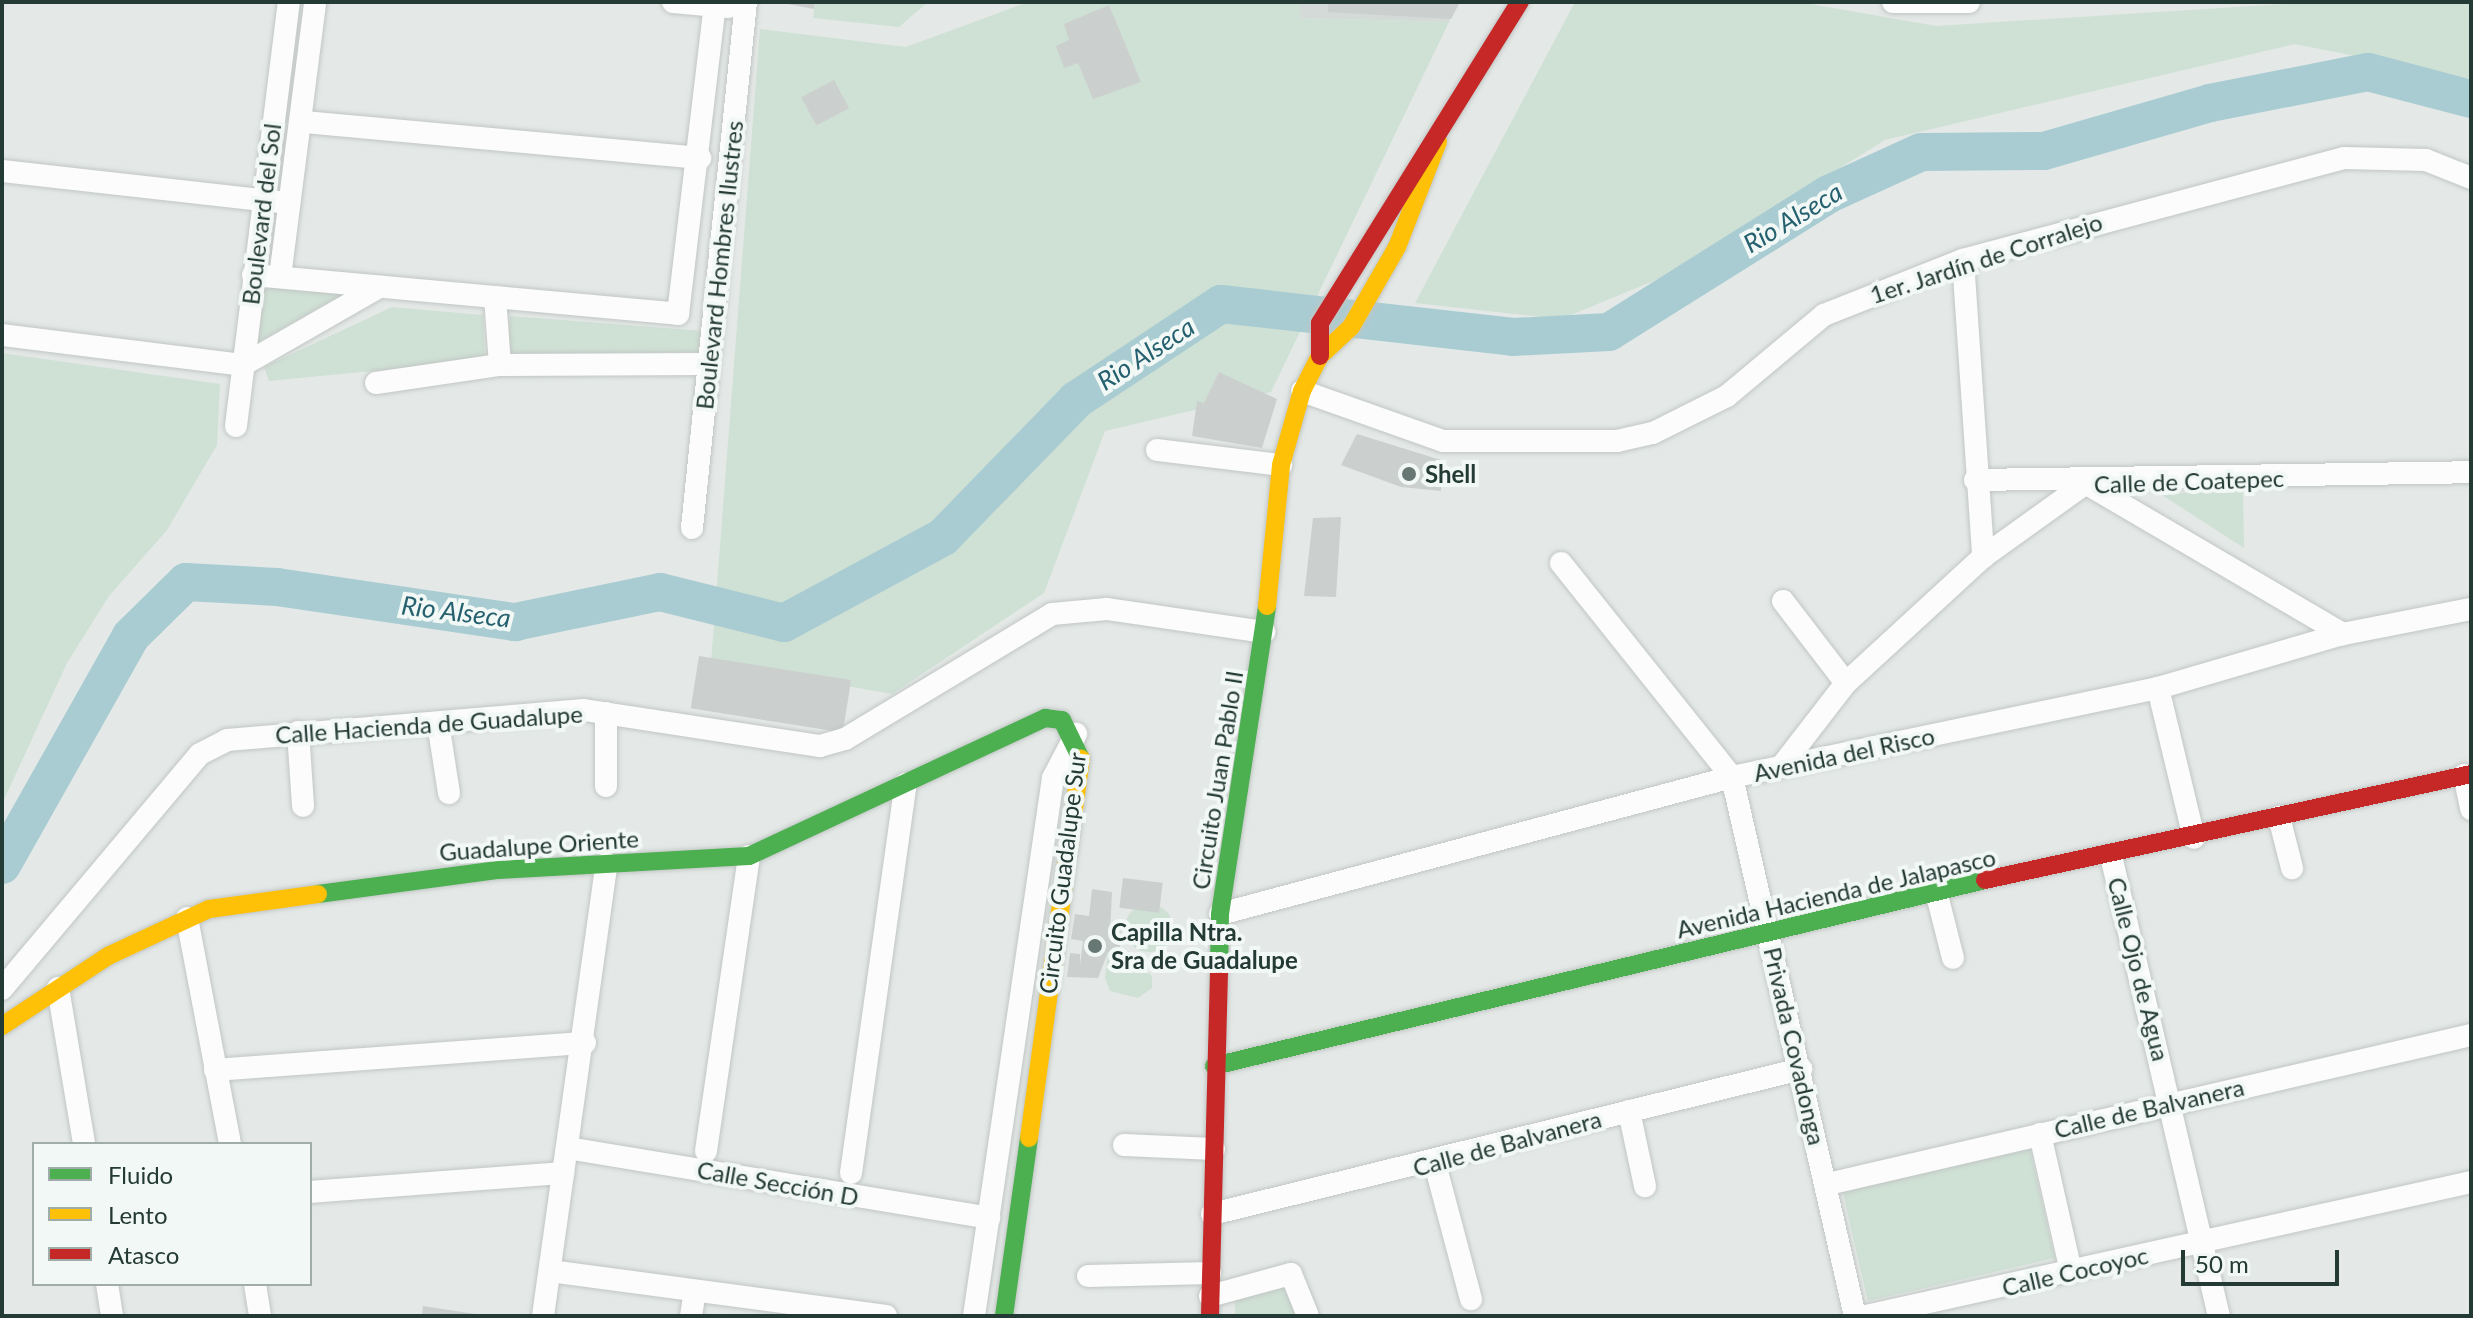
<!DOCTYPE html>
<html>
<head>
<meta charset="utf-8">
<style>
  body { margin:0 }
  #map { position:relative; width:2473px; height:1318px; overflow:hidden; background:#e4e9e7; font-family:Lato,sans-serif }
  div>[style] { position:absolute }
  [style*='--x'] { left:calc(var(--x)*1px); top:calc(var(--y)*1px); width:calc(var(--w)*1px); rotate:calc(var(--a)*1deg) }
  .built>* { inset:0; background:#d3dad7 }
  .green>* { inset:0; background:#cfe0d5; transform-origin:0 0 }
  .round { border-radius:50% }
  .river>* { height:38px; margin:-19px; padding:0 19px; transform-origin:19px; border-radius:19px; background:#a9ccd2 }
  .building>* { inset:0; background:#cbd0ce; transform-origin:0 0 }
  .roads { filter:drop-shadow(0 0 2px #c1c6c4) drop-shadow(0 0 2px #c1c6c4) }
  .street>* { height:22px; margin:-11px; padding:0 11px; transform-origin:11px; border-radius:11px; background:#fbfcfb }
  .fast>* { height:18px; margin:-9px; padding:0 9px; transform-origin:9px; border-radius:9px; background:#4caf50 }
  .slow>* { height:18px; margin:-9px; padding:0 9px; transform-origin:9px; border-radius:9px; background:#ffc107 }
  .jam>* { height:18px; margin:-9px; padding:0 9px; transform-origin:9px; border-radius:9px; background:#c62828 }
  .dots>* { width:22px; height:22px; translate:-50% -50%; box-sizing:border-box; border:4px solid #f2f8f5; border-radius:50% }
  span { translate:-50% -50%; white-space:nowrap; text-align:center; line-height:1.15; -webkit-text-stroke:8px #f2f8f5; paint-order:stroke }
  .street-label { font-size:24px; color:#243a35 }
  .poi-label { font-size:24px; color:#243a35; font-weight:700 }
  .left { translate:0 -50%; text-align:left }
  .water-label { font-size:26px; color:#25606f; font-style:italic }
  .frame { position:absolute; inset:0; border:4px solid #243a35; pointer-events:none }
  .legend { position:absolute; left:32px; top:1142px; width:280px; height:144px; box-sizing:border-box; background:#f2f8f5; border:2px solid #a0aca8; margin:0; padding:10px 14px; list-style:none; font-size:24px; color:#243a35 }
  .legend li { display:flex; align-items:center; gap:16px; height:40px }
  .legend b { width:40px; border:2px solid #a0aca8 }
  .scale { position:absolute; left:2181px; top:1250px; width:158px; height:36px; box-sizing:border-box; border:4px solid #243a35; border-top:0; padding-left:10px; font-size:24px; line-height:28px; white-space:nowrap; color:#243a35; -webkit-text-stroke:6px #f2f8f5; paint-order:stroke }
</style>
</head>
<body>
<div id="map">
  <div class="built">
    <div style="clip-path:polygon(1300px 2px,1458px 2px,1449px 22px,1300px 18px)"></div>
  </div>
  <div class="green">
    <div style="clip-path:polygon(815px 2px,928px 2px,899px 27px,813px 18px)"></div>
    <div style="clip-path:polygon(1028px 2px,1300px 2px,1300px 18px,1449px 22px,1271px 392px,1105px 431px,1044px 593px,892px 694px,711px 662px,760px 29px,906px 47px)"></div>
    <div style="clip-path:polygon(1575px 2px,1799px 2px,1936px 26px,2314px 2px,2471px 2px,2471px 79px,2295px 44px,1885px 140px,1668px 275px,1561px 319px,1415px 303px)"></div>
    <div style="clip-path:polygon(263px 287px,347px 292px,258px 342px)"></div>
    <div style="clip-path:polygon(392px 307px,483px 315px,485px 360px,269px 381px,264px 367px)"></div>
    <div style="clip-path:polygon(510px 316px,703px 331px,700px 352px,508px 354px)"></div>
    <div style="clip-path:polygon(2px 353px,220px 384px,217px 445px,167px 530px,109px 596px,67px 663px,2px 804px)"></div>
    <div style="clip-path:polygon(2243px 488px,2244px 548px,2162px 495px)"></div>
    <div class="round" style="left:1125px;top:904px;width:48px;height:48px"></div>
    <div style="clip-path:polygon(1112px 921px,1123px 922px,1117px 961px,1132px 957px,1152px 976px,1152px 988px,1138px 998px,1110px 991px,1105px 978px)"></div>
    <div style="left:2028px;top:1141px;width:120px;height:192px;rotate:77deg"></div>
    <div style="clip-path:polygon(1295px 1279px,1304px 1316px,1235px 1316px,1235px 1293px)"></div>
  </div>
  <div class="river">
    <div style="--x:2;--y:865;--w:263;--a:-60.6"></div>
    <div style="--x:131;--y:636;--w:77;--a:-44.5"></div>
    <div style="--x:186;--y:582;--w:91;--a:3.1"></div>
    <div style="--x:277;--y:587;--w:241;--a:8.4"></div>
    <div style="--x:515;--y:622;--w:148;--a:-11.7"></div>
    <div style="--x:660;--y:592;--w:128;--a:14"></div>
    <div style="--x:784;--y:623;--w:181;--a:-28.4"></div>
    <div style="--x:943;--y:537;--w:191;--a:-45.8"></div>
    <div style="--x:1076;--y:400;--w:174;--a:-33.5"></div>
    <div style="--x:1221;--y:304;--w:294;--a:6.4"></div>
    <div style="--x:1513;--y:337;--w:96;--a:-3"></div>
    <div style="--x:1609;--y:332;--w:260;--a:-32.1"></div>
    <div style="--x:1829;--y:194;--w:101;--a:-24.5"></div>
    <div style="--x:1921;--y:152;--w:123;--a:-0.5"></div>
    <div style="--x:2044;--y:151;--w:173;--a:-16.1"></div>
    <div style="--x:2210;--y:103;--w:161;--a:-11.1"></div>
    <div style="--x:2368;--y:72;--w:106;--a:14.7"></div>
  </div>
  <div class="building">
    <div style="clip-path:polygon(777px 2px,815px 2px,814px 9px)"></div>
    <div style="clip-path:polygon(1328px 2px,1460px 2px,1451px 19px,1328px 12px)"></div>
    <div style="clip-path:polygon(1109px 5px,1141px 82px,1093px 99px,1078px 63px,1064px 68px,1056px 46px,1069px 40px,1064px 24px)"></div>
    <div style="left:834px;top:80px;width:32px;height:37px;rotate:62deg"></div>
    <div style="clip-path:polygon(1219px 372px,1277px 399px,1262px 448px,1192px 436px,1197px 401px,1204px 403px)"></div>
    <div style="clip-path:polygon(1357px 434px,1441px 460px,1441px 491px,1401px 487px,1341px 465px)"></div>
    <div style="clip-path:polygon(1341px 517px,1336px 597px,1304px 596px,1313px 518px)"></div>
    <div style="left:699px;top:656px;width:154px;height:53px;rotate:9deg"></div>
    <div style="left:1123px;top:878px;width:40px;height:30px;rotate:7deg"></div>
    <div style="clip-path:polygon(1092px 889px,1112px 892px,1110px 934px,1121px 936px,1119px 953px,1108px 952px,1098px 978px,1067px 977px,1070px 953px,1080px 954px,1080px 965px,1083px 941px,1071px 939px,1075px 914px,1089px 916px)"></div>
    <div style="clip-path:polygon(423px 1306px,475px 1314px,474px 1316px,422px 1316px)"></div>
  </div>
  <div class="roads">
    <div class="street">
      <div style="--x:673;--y:2;--w:55;--a:5.2"></div>
      <div style="--x:1893;--y:2;--w:76;--a:0"></div>
      <div style="--x:304;--y:122;--w:398;--a:5.2"></div>
      <div style="--x:2;--y:171;--w:289;--a:6.4"></div>
      <div style="--x:1963;--y:260;--w:298;--a:86.1"></div>
      <div style="--x:253;--y:275;--w:427;--a:5.2"></div>
      <div style="--x:678;--y:314;--w:314;--a:-83.2"></div>
      <div style="--x:280;--y:277;--w:277;--a:-82.7"></div>
      <div style="--x:495;--y:297;--w:68;--a:85.8"></div>
      <div style="--x:2;--y:335;--w:243;--a:7.1"></div>
      <div style="--x:243;--y:365;--w:157;--a:-29.8"></div>
      <div style="--x:376;--y:383;--w:125;--a:-8.3"></div>
      <div style="--x:500;--y:365;--w:209;--a:-0.3"></div>
      <div style="--x:1302;--y:391;--w:150;--a:19.5"></div>
      <div style="--x:1443;--y:441;--w:174;--a:0"></div>
      <div style="--x:1617;--y:441;--w:37;--a:-13"></div>
      <div style="--x:1653;--y:433;--w:83;--a:-26.6"></div>
      <div style="--x:1727;--y:396;--w:126;--a:-39.9"></div>
      <div style="--x:1824;--y:315;--w:149;--a:-21.6"></div>
      <div style="--x:1963;--y:260;--w:394;--a:-15"></div>
      <div style="--x:2344;--y:158;--w:82;--a:1.4"></div>
      <div style="--x:2426;--y:160;--w:48;--a:21.8"></div>
      <div style="--x:236;--y:426;--w:427;--a:-82.9"></div>
      <div style="--x:1157;--y:450;--w:125;--a:6.9"></div>
      <div style="--x:1975;--y:480;--w:496;--a:-0.9"></div>
      <div style="--x:2087;--y:484;--w:297;--a:30.4"></div>
      <div style="--x:692;--y:528;--w:529;--a:-84.14"></div>
      <div style="--x:1561;--y:563;--w:274;--a:51.4"></div>
      <div style="--x:1732;--y:777;--w:553;--a:77.15"></div>
      <div style="--x:1783;--y:601;--w:103;--a:52.5"></div>
      <div style="--x:2158;--y:688;--w:154;--a:76.5"></div>
      <div style="--x:438;--y:723;--w:71;--a:81.1"></div>
      <div style="--x:298;--y:732;--w:74;--a:86.1"></div>
      <div style="--x:1781;--y:767;--w:106;--a:-52.3"></div>
      <div style="--x:1846;--y:683;--w:186;--a:-42.6"></div>
      <div style="--x:1983;--y:557;--w:127;--a:-35.7"></div>
      <div style="--x:2464;--y:775;--w:35;--a:78"></div>
      <div style="--x:606;--y:786;--w:73;--a:-90"></div>
      <div style="--x:2279;--y:817;--w:53;--a:75.7"></div>
      <div style="--x:2111;--y:856;--w:473;--a:76.8"></div>
      <div style="--x:1936;--y:891;--w:69;--a:75.8"></div>
      <div style="--x:1220;--y:914;--w:530;--a:-14.98"></div>
      <div style="--x:1732;--y:777;--w:435;--a:-11.8"></div>
      <div style="--x:2158;--y:688;--w:193;--a:-16.3"></div>
      <div style="--x:2343;--y:634;--w:130;--a:-11.1"></div>
      <div style="--x:187;--y:918;--w:230;--a:79.2"></div>
      <div style="--x:58;--y:988;--w:158;--a:80.5"></div>
      <div style="--x:2;--y:989;--w:307;--a:-49.9"></div>
      <div style="--x:200;--y:754;--w:30;--a:-27"></div>
      <div style="--x:227;--y:740;--w:358;--a:-4.8"></div>
      <div style="--x:584;--y:710;--w:239;--a:8.7"></div>
      <div style="--x:820;--y:746;--w:26;--a:-16"></div>
      <div style="--x:845;--y:739;--w:242;--a:-31.1"></div>
      <div style="--x:1052;--y:614;--w:55;--a:-5.2"></div>
      <div style="--x:1107;--y:609;--w:159;--a:8.3"></div>
      <div style="--x:215;--y:1070;--w:371;--a:-4.2"></div>
      <div style="--x:1629;--y:1111;--w:77;--a:78"></div>
      <div style="--x:2040;--y:1134;--w:141;--a:77.3"></div>
      <div style="--x:1124;--y:1145;--w:90;--a:2.5"></div>
      <div style="--x:567;--y:1148;--w:428;--a:9.4"></div>
      <div style="--x:706;--y:1151;--w:298;--a:-81.7"></div>
      <div style="--x:1435;--y:1164;--w:140;--a:75.1"></div>
      <div style="--x:851;--y:1173;--w:393;--a:-82"></div>
      <div style="--x:1828;--y:1184;--w:660;--a:-13.05"></div>
      <div style="--x:310;--y:1192;--w:254;--a:-4.3"></div>
      <div style="--x:1212;--y:1214;--w:607;--a:-13.83"></div>
      <div style="--x:550;--y:1271;--w:339;--a:7.6"></div>
      <div style="--x:1088;--y:1276;--w:122;--a:-1.4"></div>
      <div style="--x:107;--y:1284;--w:32;--a:81"></div>
      <div style="--x:255;--y:1284;--w:32;--a:81"></div>
      <div style="--x:1210;--y:1296;--w:84;--a:-15.2"></div>
      <div style="--x:1291;--y:1274;--w:45;--a:68"></div>
      <div style="--x:543;--y:1316;--w:457;--a:-82"></div>
      <div style="--x:691;--y:1316;--w:24;--a:-81"></div>
      <div style="--x:974;--y:1316;--w:544;--a:-81.65"></div>
      <div style="--x:1053;--y:778;--w:50;--a:-62.4"></div>
      <div style="--x:1866;--y:1316;--w:620;--a:-12.49"></div>
    </div>
    <div class="fast">
      <div style="--x:318;--y:894;--w:182;--a:-7.6"></div>
      <div style="--x:498;--y:870;--w:251;--a:-3.2"></div>
      <div style="--x:749;--y:856;--w:327;--a:-25"></div>
      <div style="--x:1045;--y:718;--w:17;--a:7"></div>
      <div style="--x:1062;--y:720;--w:43;--a:64"></div>
      <div style="--x:1219;--y:971;--w:57;--a:-89"></div>
      <div style="--x:1220;--y:914;--w:312;--a:-81.3"></div>
      <div style="--x:1214;--y:1066;--w:793;--a:-13.56"></div>
      <div style="--x:1004;--y:1316;--w:180;--a:-82"></div>
    </div>
    <div class="slow">
      <div style="--x:1267;--y:606;--w:142;--a:-84.3"></div>
      <div style="--x:1281;--y:465;--w:77;--a:-74.2"></div>
      <div style="--x:1302;--y:391;--w:39;--a:-63"></div>
      <div style="--x:1320;--y:356;--w:42;--a:-43.1"></div>
      <div style="--x:1351;--y:327;--w:92;--a:-60.1"></div>
      <div style="--x:1397;--y:247;--w:113;--a:-68.7"></div>
      <div style="--x:2;--y:1026;--w:127;--a:-33.4"></div>
      <div style="--x:108;--y:956;--w:111;--a:-25"></div>
      <div style="--x:209;--y:909;--w:110;--a:-7.8"></div>
      <div style="--x:1029;--y:1138;--w:383;--a:-82.2"></div>
    </div>
    <div class="jam">
      <div style="--x:1320;--y:356;--w:33;--a:-90"></div>
      <div style="--x:1320;--y:323;--w:378;--a:-58.1"></div>
      <div style="--x:1985;--y:880;--w:497;--a:-12.3"></div>
      <div style="--x:1210;--y:1316;--w:345;--a:-88.5"></div>
    </div>
  </div>
  <div class="dots">
    <div style="left:1409px;top:474px;background:#677773"></div>
    <div style="left:1095px;top:946px;background:#677773"></div>
  </div>
  <div class="street-label">
    <span style="left:261px;top:214px;rotate:-83deg">Boulevard del Sol</span>
    <span style="left:1986px;top:258px;rotate:-18deg">1er. Jardín de Corralejo</span>
    <span style="left:719px;top:265px;rotate:-84deg">Boulevard Hombres Ilustres</span>
    <span style="left:2189px;top:481px;rotate:-2deg">Calle de Coatepec</span>
    <span style="left:429px;top:724px;rotate:-4deg">Calle Hacienda de Guadalupe</span>
    <span style="left:1844px;top:754px;rotate:-12deg">Avenida del Risco</span>
    <span style="left:1217px;top:780px;rotate:-81deg">Circuito Juan Pablo II</span>
    <span style="left:539px;top:845px;rotate:-4deg">Guadalupe Oriente</span>
    <span style="left:1062px;top:873px;rotate:-83deg">Circuito Guadalupe Sur</span>
    <span style="left:1836px;top:893px;rotate:-13deg">Avenida Hacienda de Jalapasco</span>
    <span style="left:2139px;top:969px;rotate:76deg">Calle Ojo de Agua</span>
    <span style="left:1795px;top:1046px;rotate:77deg">Privada Covadonga</span>
    <span style="left:2149px;top:1108px;rotate:-13deg">Calle de Balvanera</span>
    <span style="left:1507px;top:1143px;rotate:-15deg">Calle de Balvanera</span>
    <span style="left:778px;top:1183px;rotate:10deg">Calle Sección D</span>
    <span style="left:2075px;top:1271px;rotate:-13deg">Calle Cocoyoc</span>
  </div>
  <div class="poi-label">
    <span class="left" style="left:1425px;top:474px">Shell</span>
    <span class="left" style="left:1111px;top:946px">Capilla Ntra.<br>Sra de Guadalupe</span>
  </div>
  <div class="water-label">
    <span style="left:1793px;top:218px;rotate:-31deg">Rio Alseca</span>
    <span style="left:1146px;top:354px;rotate:-33deg">Rio Alseca</span>
    <span style="left:456px;top:612px;rotate:7deg">Rio Alseca</span>
  </div>
  <div class="frame"></div>
  <ul class="legend">
  <li><b style="height:10px;background:#4caf50"></b>Fluido</li>
  <li><b style="height:10px;background:#ffc107"></b>Lento</li>
  <li><b style="height:10px;background:#c62828"></b>Atasco</li>
  </ul>
  <div class="scale">50 m</div>
</div>
</body>
</html>
